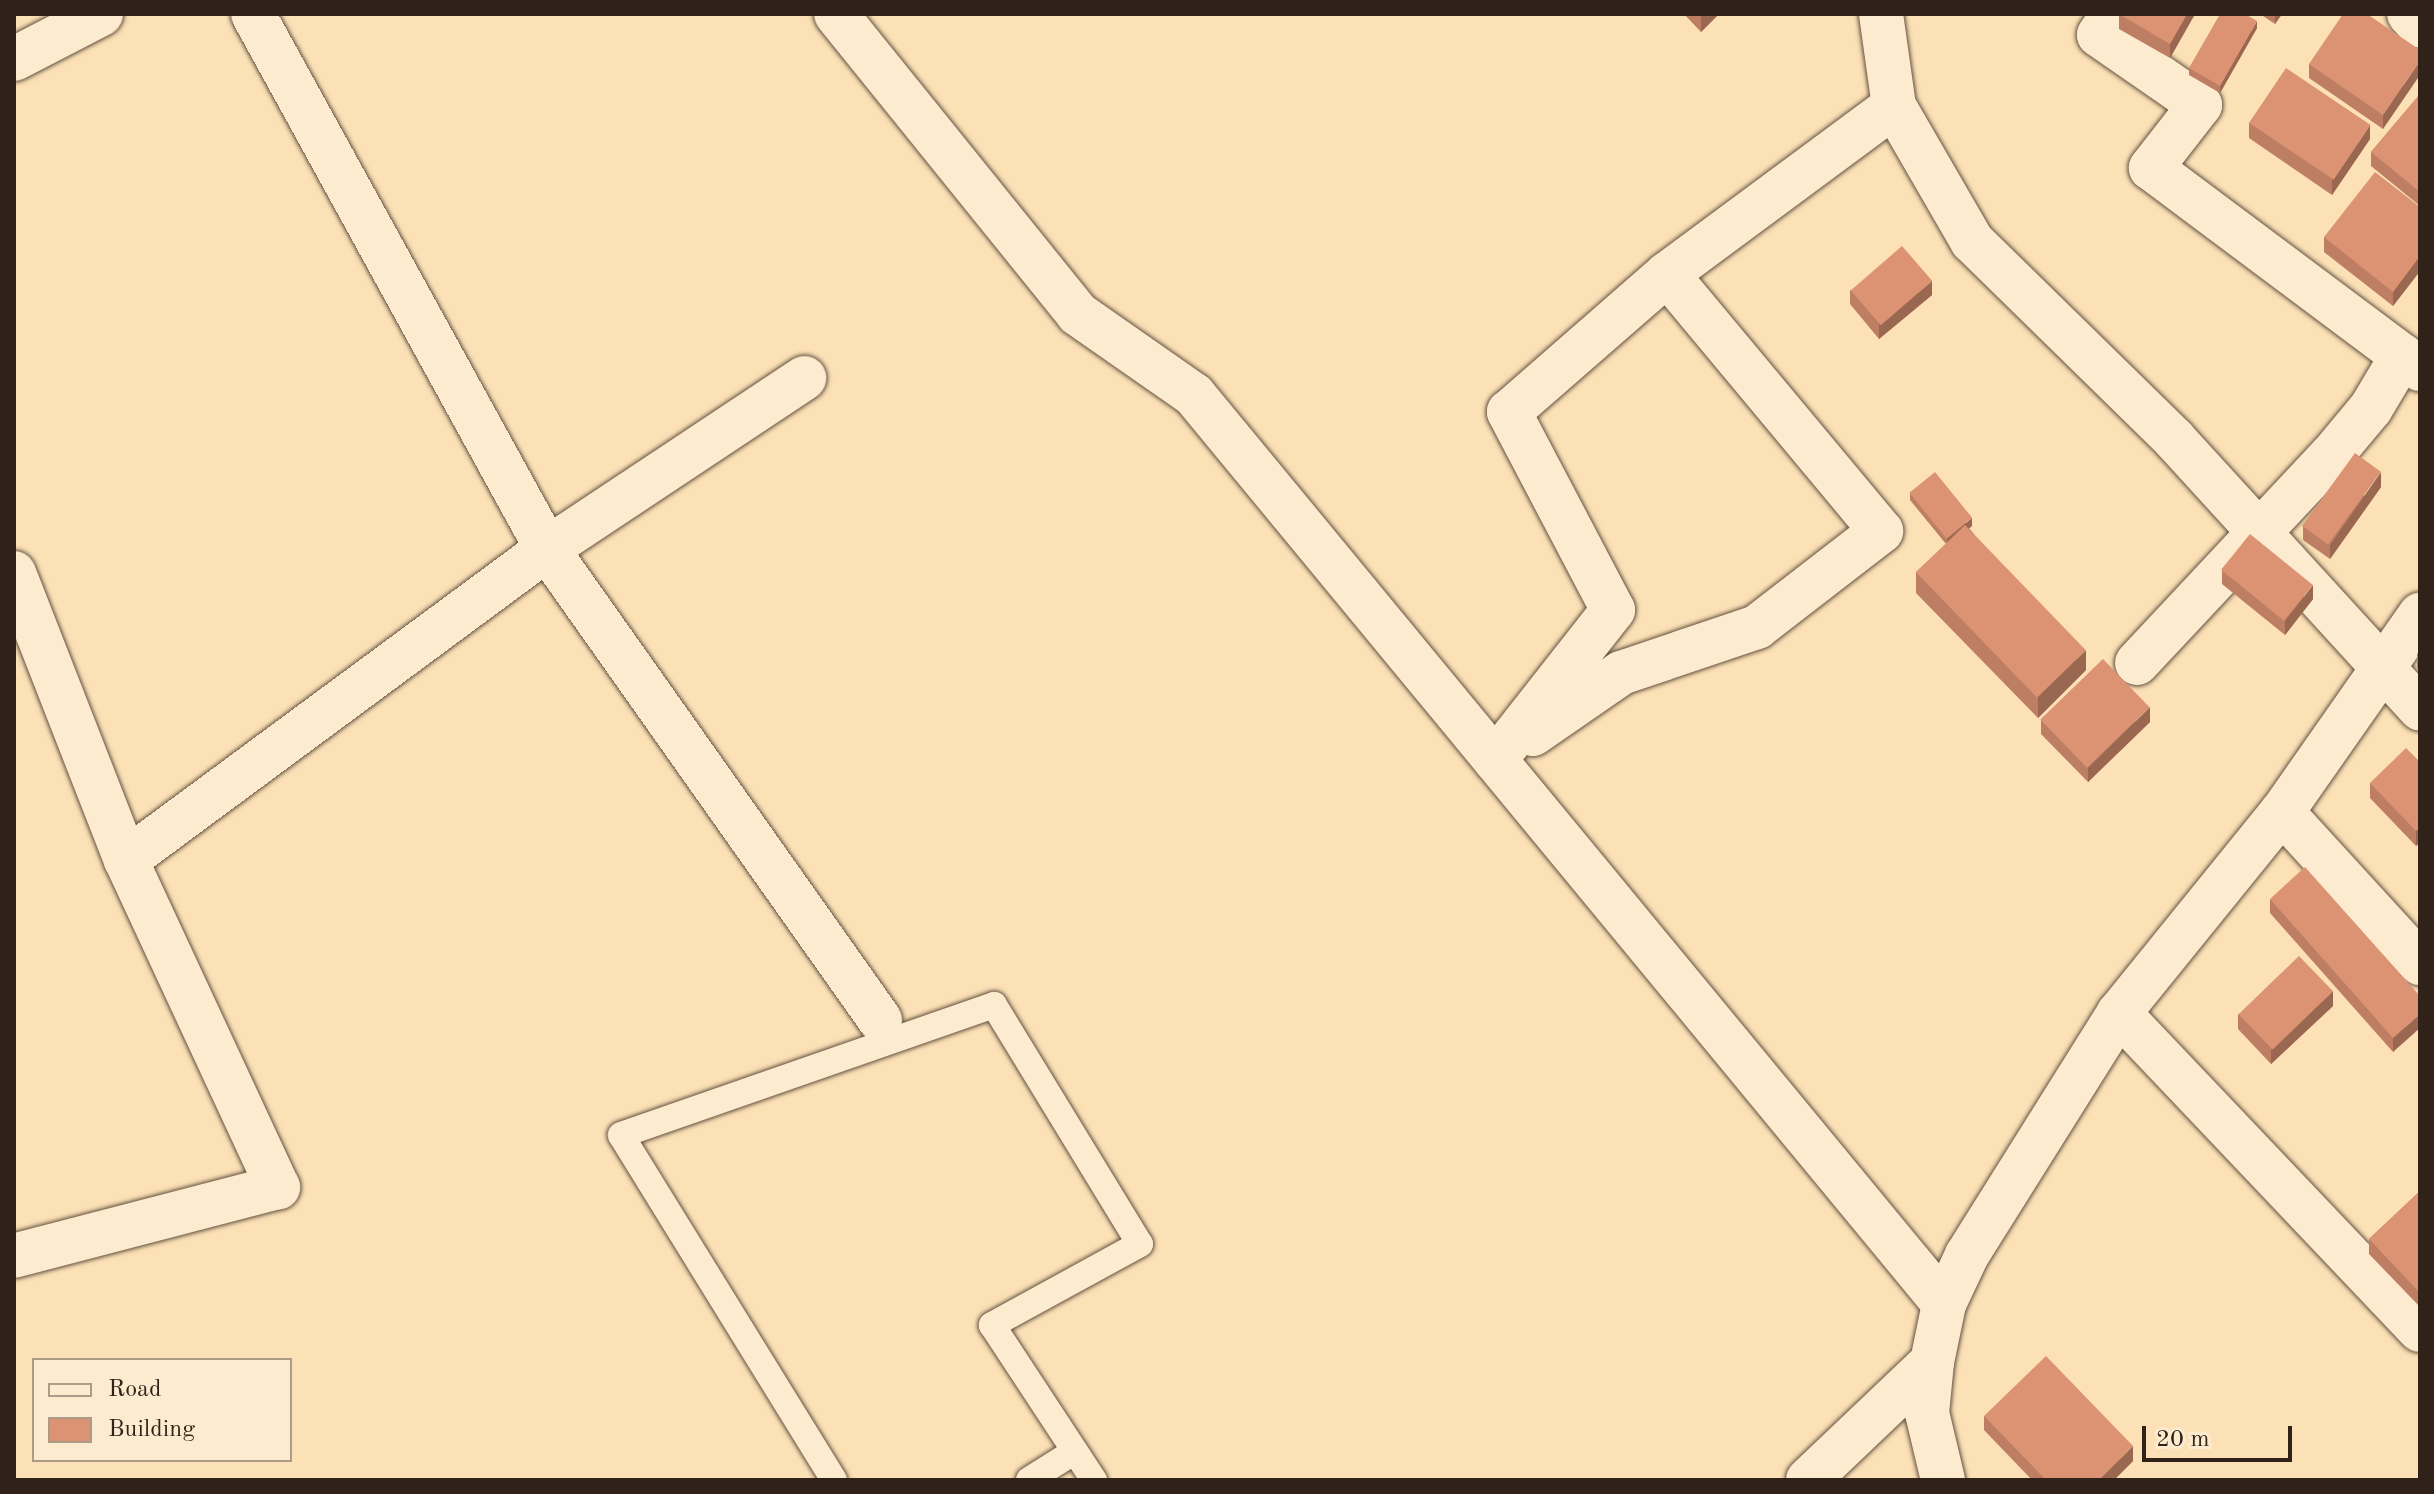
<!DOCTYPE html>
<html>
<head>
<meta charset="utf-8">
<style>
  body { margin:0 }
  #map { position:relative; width:2434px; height:1494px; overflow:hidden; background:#fce0b6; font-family:"Old Standard TT",serif }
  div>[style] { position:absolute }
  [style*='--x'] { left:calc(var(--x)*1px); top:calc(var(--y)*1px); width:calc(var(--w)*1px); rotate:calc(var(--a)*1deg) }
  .roads { filter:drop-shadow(0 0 2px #635240) drop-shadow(0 0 2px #635240) }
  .lane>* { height:26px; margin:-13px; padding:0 13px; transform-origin:13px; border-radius:13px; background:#fdebd0 }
  .street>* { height:44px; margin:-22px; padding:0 22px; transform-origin:22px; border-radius:22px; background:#fdebd0 }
  .secondary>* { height:44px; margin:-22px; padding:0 22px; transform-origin:22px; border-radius:22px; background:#fdebd0 }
  .wall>* { inset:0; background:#bd7e64 }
  .shaded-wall>* { inset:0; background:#9a6751 }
  .building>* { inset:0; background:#dc9374; transform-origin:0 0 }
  span { translate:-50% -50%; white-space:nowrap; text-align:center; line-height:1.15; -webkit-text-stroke:7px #fdebd0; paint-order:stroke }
  .frame { position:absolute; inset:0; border:16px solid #302219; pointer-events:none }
  .legend { position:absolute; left:32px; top:1358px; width:260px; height:104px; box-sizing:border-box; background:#fdebd0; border:2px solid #ab9b87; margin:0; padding:10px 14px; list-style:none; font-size:24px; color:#302219 }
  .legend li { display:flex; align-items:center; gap:16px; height:40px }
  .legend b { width:40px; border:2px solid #ab9b87 }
  .scale { position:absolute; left:2142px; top:1426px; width:150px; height:36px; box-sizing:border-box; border:4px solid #302219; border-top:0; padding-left:10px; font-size:24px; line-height:28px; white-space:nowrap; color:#302219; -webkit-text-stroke:6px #fdebd0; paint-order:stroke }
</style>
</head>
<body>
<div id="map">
  <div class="roads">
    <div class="lane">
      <div style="--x:834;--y:1480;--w:405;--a:-121.7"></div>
      <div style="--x:621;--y:1135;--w:395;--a:-19.2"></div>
      <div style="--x:994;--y:1005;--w:280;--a:58.6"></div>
      <div style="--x:1140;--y:1244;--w:169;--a:151.3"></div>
      <div style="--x:992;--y:1325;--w:186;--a:56.7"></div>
      <div style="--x:1029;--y:1480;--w:54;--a:-32.2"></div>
    </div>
    <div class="street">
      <div style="--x:253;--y:14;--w:610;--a:61.21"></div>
      <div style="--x:547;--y:549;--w:577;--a:54.74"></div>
      <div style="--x:836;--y:14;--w:385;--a:51.1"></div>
      <div style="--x:1078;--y:314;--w:141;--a:34.9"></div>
      <div style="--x:1194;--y:395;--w:1178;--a:50.47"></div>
      <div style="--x:1881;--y:14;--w:93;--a:82"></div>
      <div style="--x:1894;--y:106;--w:156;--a:60"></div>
      <div style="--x:1972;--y:241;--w:283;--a:44.4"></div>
      <div style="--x:2174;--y:439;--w:365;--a:47.6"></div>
      <div style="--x:2113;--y:14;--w:25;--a:124"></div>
      <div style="--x:2099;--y:35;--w:123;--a:34.7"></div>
      <div style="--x:2200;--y:105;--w:80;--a:127.9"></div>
      <div style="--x:2151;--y:168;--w:336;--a:36.8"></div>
      <div style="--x:2409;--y:14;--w:16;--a:47"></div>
      <div style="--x:14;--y:59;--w:98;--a:-27.3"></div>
      <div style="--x:14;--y:573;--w:308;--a:68.7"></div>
      <div style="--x:126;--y:860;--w:361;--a:65.1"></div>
      <div style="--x:278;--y:1187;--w:273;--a:165.4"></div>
      <div style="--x:2137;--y:663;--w:284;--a:-46.9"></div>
      <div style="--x:2331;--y:456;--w:62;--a:-50.2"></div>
      <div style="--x:2371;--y:408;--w:61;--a:-59.2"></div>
      <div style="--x:1533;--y:734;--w:107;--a:-34.7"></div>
      <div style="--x:1621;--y:673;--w:144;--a:-18.7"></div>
      <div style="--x:1757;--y:627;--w:157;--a:-37.7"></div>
      <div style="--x:1881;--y:531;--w:334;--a:-129.8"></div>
      <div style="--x:1495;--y:760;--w:191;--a:-51.8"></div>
      <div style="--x:1613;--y:610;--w:224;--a:-117.7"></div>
      <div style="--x:1509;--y:412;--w:210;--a:-41.1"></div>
      <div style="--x:1667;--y:274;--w:282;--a:-36.5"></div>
      <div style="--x:2282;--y:812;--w:205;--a:47.6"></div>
      <div style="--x:126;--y:860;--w:523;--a:-36.45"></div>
      <div style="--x:547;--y:549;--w:309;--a:-33.6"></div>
      <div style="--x:2119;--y:1013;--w:437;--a:46.5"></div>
      <div style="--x:1808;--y:1480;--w:171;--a:-43.6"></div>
    </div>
    <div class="secondary">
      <div style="--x:1943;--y:1480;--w:69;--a:-103.4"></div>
      <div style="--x:1927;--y:1413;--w:51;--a:-84.4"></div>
      <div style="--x:1932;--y:1362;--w:59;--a:-78.3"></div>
      <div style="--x:1944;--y:1304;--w:54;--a:-64.9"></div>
      <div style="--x:1967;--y:1255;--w:286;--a:-57.9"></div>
      <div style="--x:2119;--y:1013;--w:259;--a:-51"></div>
      <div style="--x:2282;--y:812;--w:241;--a:-55"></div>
    </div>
  </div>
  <div class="wall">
    <div style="clip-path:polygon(1684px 14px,1719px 14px,1701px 32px)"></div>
    <div style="clip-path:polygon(2119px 14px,2195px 14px,2170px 58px,2119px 29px)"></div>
    <div style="clip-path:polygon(2260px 14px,2282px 14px,2275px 24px)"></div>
    <div style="clip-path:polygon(2257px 28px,2220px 93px,2189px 75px,2189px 68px)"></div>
    <div style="clip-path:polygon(2420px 50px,2383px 129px,2309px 78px,2309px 64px)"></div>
    <div style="clip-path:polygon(2420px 94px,2420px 206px,2371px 166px,2371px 152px)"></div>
    <div style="clip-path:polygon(2249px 123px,2370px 139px,2332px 195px,2249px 138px)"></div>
    <div style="clip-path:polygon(2420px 207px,2420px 271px,2393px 306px,2324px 252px,2324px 237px)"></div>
    <div style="clip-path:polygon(1850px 290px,1932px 295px,1879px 339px,1850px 304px)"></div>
    <div style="clip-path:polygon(2381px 487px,2330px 559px,2303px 540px,2303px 526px)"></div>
    <div style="clip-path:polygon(1910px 493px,1972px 526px,1969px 528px,2086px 670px,2038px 718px,1916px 593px,1916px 572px,1946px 544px,1910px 500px)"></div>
    <div style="clip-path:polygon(2222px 570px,2313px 599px,2285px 635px,2222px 584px)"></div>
    <div style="clip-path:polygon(2420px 651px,2420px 671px,2417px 668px,2417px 654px)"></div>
    <div style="clip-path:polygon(2041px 720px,2150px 722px,2088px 782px,2041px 734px)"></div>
    <div style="clip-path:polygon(2420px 762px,2420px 842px,2416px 846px,2370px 798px,2370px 783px)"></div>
    <div style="clip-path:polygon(2270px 899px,2420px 996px,2393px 1052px,2270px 913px)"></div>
    <div style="clip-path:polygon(2333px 1006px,2271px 1064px,2238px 1029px,2238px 1014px)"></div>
    <div style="clip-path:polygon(2420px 1191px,2420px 1307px,2369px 1254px,2369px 1239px)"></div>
    <div style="clip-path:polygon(1984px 1416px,2133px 1461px,2114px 1480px,2032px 1480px,1984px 1430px)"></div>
  </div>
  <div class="shaded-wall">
    <div style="clip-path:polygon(1701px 14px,1719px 14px,1701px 32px)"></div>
    <div style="clip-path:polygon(2187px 14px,2195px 14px,2170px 58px,2170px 44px)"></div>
    <div style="clip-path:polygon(2275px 14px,2282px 14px,2275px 24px)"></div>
    <div style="clip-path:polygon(2257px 21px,2257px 28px,2220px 93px,2220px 86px)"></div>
    <div style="clip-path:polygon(2420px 61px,2420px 75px,2383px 129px,2383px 115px)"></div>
    <div style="clip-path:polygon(2370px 125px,2370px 139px,2332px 195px,2332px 180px)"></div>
    <div style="clip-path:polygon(2420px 256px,2420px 271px,2393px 306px,2393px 292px)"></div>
    <div style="clip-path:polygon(1932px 281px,1932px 295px,1879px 339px,1879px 325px)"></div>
    <div style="clip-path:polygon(2381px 472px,2381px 487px,2330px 559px,2330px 545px)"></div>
    <div style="clip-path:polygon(1972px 518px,1972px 526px,1947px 546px,1947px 539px)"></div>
    <div style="clip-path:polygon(2313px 585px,2313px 599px,2285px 635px,2285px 621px)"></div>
    <div style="clip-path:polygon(2086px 650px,2086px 670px,2038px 718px,2038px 697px)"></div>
    <div style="clip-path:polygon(2150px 707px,2150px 722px,2088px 782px,2088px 768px)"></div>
    <div style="clip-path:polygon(2420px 828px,2420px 842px,2416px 846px,2416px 831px)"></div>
    <div style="clip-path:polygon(2333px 991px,2333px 1006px,2271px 1064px,2271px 1050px)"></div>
    <div style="clip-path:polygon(2420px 1014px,2420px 1028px,2393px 1052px,2393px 1038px)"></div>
    <div style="clip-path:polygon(2133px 1446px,2133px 1461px,2114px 1480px,2099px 1480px)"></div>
  </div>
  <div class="building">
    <div style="clip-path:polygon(2119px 14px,2187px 14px,2170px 44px)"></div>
    <div style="clip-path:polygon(2220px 14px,2245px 14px,2257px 21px,2220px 86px,2189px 68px)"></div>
    <div style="clip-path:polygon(2343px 14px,2367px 14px,2420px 50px,2420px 61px,2383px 115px,2309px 64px)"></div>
    <div style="left:2286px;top:68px;width:102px;height:66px;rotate:34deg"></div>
    <div style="clip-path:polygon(2420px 94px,2420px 192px,2371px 152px)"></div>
    <div style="clip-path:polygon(2375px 172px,2420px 207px,2420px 256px,2393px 292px,2324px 237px)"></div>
    <div style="left:1902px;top:246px;width:46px;height:68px;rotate:49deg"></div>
    <div style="left:2355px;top:453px;width:32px;height:90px;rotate:36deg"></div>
    <div style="left:1935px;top:472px;width:59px;height:33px;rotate:51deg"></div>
    <div style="left:1965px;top:525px;width:174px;height:68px;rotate:46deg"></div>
    <div style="left:2250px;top:534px;width:81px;height:46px;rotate:39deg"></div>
    <div style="left:2103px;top:659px;width:67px;height:87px;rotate:46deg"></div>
    <div style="clip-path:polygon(2406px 748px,2420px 762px,2420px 828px,2416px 831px,2370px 783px)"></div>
    <div style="clip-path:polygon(2305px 867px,2420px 996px,2420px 1014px,2393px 1038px,2270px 899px)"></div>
    <div style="left:2299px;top:956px;width:49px;height:84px;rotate:46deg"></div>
    <div style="clip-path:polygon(2420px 1191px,2420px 1293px,2369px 1239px)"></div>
    <div style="clip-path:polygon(2046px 1356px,2133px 1446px,2099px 1480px,2046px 1480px,1984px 1416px)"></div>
  </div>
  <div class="frame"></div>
  <ul class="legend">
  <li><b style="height:10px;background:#fdebd0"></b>Road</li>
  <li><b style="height:22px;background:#dc9374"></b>Building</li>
  </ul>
  <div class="scale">20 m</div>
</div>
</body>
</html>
